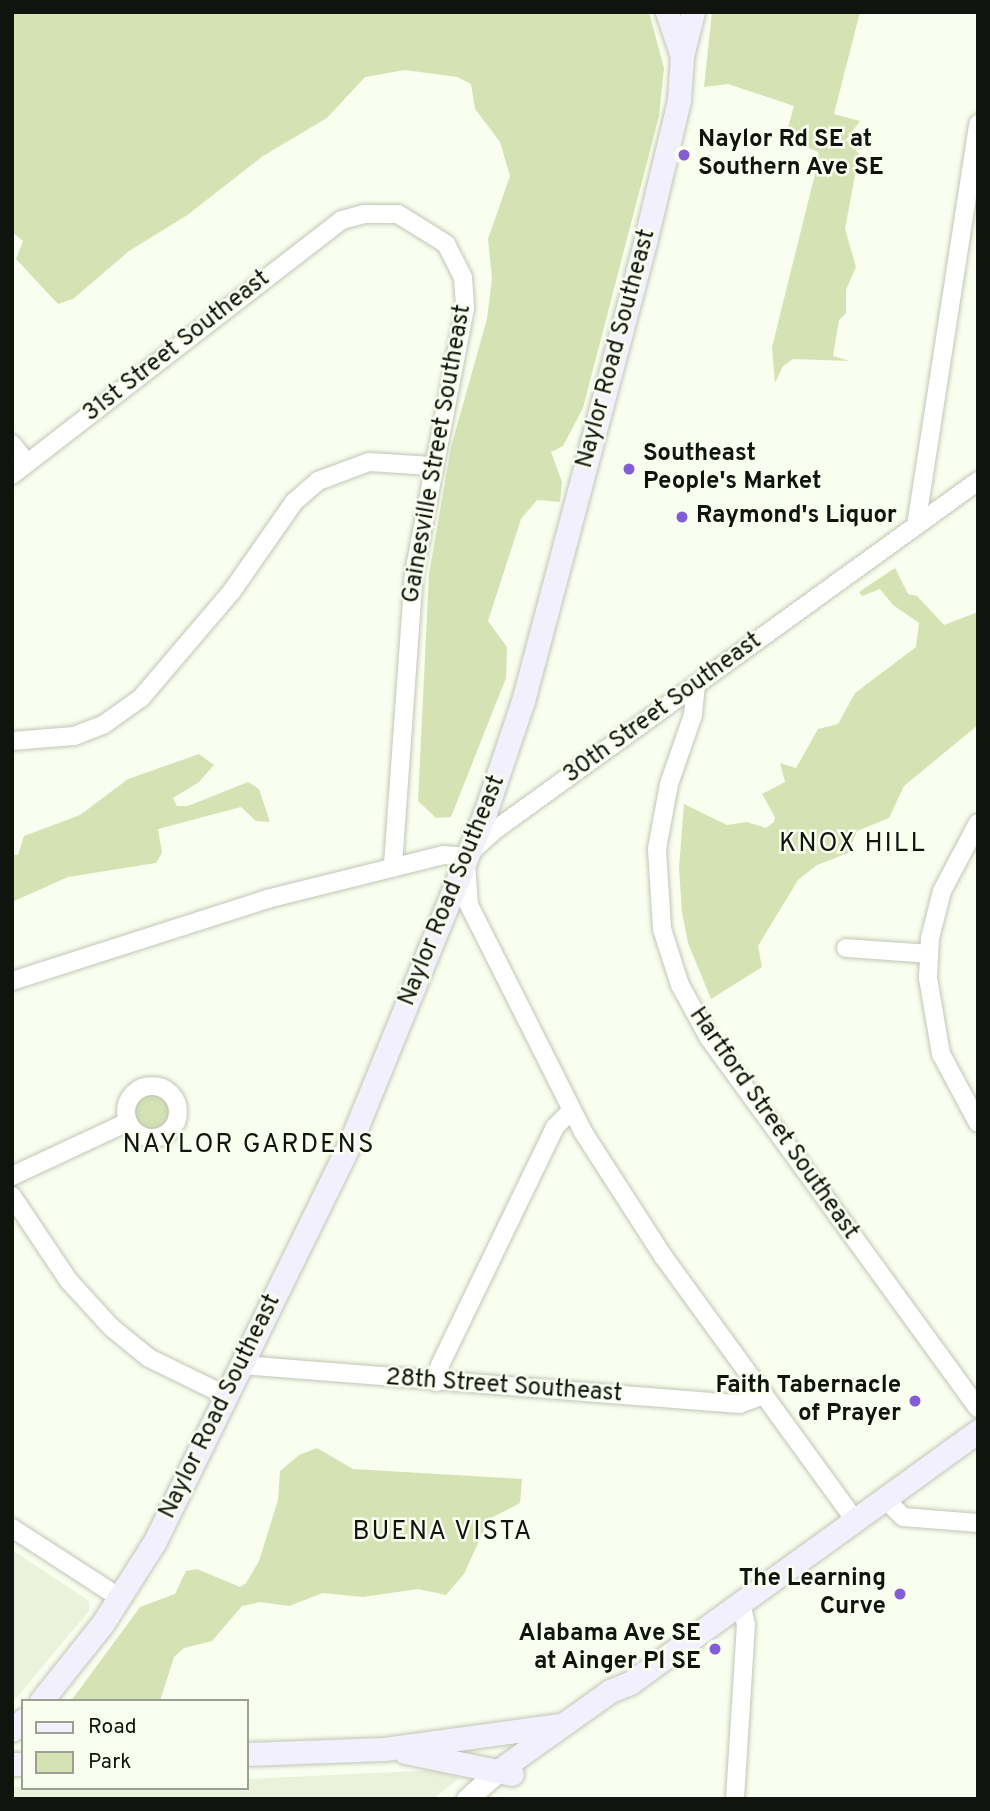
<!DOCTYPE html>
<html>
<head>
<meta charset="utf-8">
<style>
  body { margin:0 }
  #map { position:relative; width:990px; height:1811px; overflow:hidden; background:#f9feee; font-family:Overpass,sans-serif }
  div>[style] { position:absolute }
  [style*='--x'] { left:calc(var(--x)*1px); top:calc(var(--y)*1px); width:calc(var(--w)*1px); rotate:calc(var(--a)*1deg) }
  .built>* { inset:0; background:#ebf1db }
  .green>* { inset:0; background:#d5e3b4 }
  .round { border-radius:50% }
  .roads { filter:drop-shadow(0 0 2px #c1c6b7) drop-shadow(0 0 2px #c1c6b7) }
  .minor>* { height:18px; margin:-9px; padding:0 9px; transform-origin:9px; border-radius:9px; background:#fff }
  .minor>.ring { margin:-9px; padding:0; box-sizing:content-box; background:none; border:18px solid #fff; border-radius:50% }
  .tertiary>* { height:21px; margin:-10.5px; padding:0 10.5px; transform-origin:10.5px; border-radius:10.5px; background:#fff }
  .secondary>* { height:23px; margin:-11.5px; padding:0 11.5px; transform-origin:11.5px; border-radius:11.5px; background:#f3f0fe }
  .dots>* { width:19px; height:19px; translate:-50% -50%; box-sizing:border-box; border:4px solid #f9feee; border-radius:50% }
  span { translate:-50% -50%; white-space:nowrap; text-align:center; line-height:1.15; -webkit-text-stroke:5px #f9feee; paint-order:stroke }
  .poi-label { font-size:24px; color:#11130e; font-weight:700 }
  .left { translate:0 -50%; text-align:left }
  .right { translate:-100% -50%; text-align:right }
  .street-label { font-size:24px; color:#11130e }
  .neighbourhood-label { font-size:26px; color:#11130e; letter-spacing:2px }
  .frame { position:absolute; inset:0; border:14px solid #11130e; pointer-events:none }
  .legend { position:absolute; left:21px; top:1699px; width:228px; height:91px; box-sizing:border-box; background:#f9feee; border:2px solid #9ca094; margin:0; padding:9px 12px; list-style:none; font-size:21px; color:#11130e }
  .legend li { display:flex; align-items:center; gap:14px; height:35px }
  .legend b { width:35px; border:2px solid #9ca094 }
</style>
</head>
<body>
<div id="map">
  <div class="built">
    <div style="clip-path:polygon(12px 1550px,89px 1601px,89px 1611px,12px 1703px)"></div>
    <div style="clip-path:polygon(437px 1770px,459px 1778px,433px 1799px,12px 1799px,12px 1787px,247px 1788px,247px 1779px)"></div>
  </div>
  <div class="green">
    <div style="clip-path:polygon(12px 12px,649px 12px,664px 68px,659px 116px,583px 408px,563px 446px,551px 452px,562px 482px,560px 502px,537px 500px,521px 519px,488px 621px,507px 647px,506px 678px,451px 817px,436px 818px,418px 801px,429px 574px,451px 447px,487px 319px,492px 279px,488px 239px,510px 176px,500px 142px,475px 109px,471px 84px,457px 77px,405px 70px,365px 77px,327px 118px,263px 156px,186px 216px,129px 251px,73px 299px,58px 304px,16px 259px,23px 241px,12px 232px)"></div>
    <div style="clip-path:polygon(712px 12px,860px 12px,834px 114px,860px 121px,846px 140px,859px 154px,845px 229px,856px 267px,846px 290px,846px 313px,839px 320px,833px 356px,850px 361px,793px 359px,783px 366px,775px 383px,772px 347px,819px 158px,818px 152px,785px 138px,794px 106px,728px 84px,704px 87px)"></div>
    <div style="clip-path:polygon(895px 568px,908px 594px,917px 596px,944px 625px,978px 612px,978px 725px,904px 786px,889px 818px,857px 831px,848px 853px,817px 865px,798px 880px,758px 946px,762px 967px,711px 999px,688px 943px,682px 912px,679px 868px,684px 804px,727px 825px,747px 822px,766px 828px,774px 822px,775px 817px,762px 794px,785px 782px,780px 763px,796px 768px,818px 729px,838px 724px,855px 693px,916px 647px,919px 623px,893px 605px,880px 589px,862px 596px,859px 592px)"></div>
    <div style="clip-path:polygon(199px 754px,214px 765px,199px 782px,173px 798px,177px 806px,188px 806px,248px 782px,259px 789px,270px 822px,256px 821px,241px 807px,158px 829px,162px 853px,156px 863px,68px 877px,12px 902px,12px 855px,18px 855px,24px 836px,80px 815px,128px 779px)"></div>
    <div class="round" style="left:133px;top:1093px;width:38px;height:38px"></div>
    <div style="clip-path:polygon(317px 1448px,353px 1469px,522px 1479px,520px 1503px,489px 1519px,464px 1574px,446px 1595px,418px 1589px,363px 1597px,323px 1593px,289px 1606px,260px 1602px,242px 1606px,212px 1641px,184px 1648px,174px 1657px,160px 1701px,71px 1701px,140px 1607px,175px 1594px,186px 1571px,197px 1569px,240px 1587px,246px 1583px,259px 1561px,278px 1500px,280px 1471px,299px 1455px)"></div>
  </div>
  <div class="roads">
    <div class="minor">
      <div style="--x:12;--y:444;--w:24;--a:52"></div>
      <div style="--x:12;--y:475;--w:417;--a:-37.7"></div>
      <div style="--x:342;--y:220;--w:23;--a:-15"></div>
      <div style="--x:364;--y:214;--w:34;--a:0"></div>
      <div style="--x:398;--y:214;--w:57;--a:32"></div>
      <div style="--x:446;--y:244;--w:38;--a:63"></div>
      <div style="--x:463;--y:278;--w:30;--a:86"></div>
      <div style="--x:465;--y:308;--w:269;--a:100.9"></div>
      <div style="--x:414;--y:572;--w:296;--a:94.1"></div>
      <div style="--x:916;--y:526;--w:407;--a:-81.2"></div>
      <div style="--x:696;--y:685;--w:30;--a:96"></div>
      <div style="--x:693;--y:715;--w:73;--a:109.2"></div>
      <div style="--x:669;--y:784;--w:66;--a:100.5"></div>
      <div style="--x:657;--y:849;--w:80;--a:86.4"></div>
      <div style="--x:662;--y:929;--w:59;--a:72.2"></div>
      <div style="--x:680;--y:985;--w:60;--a:61.3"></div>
      <div style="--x:709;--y:1038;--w:457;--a:54"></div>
      <div style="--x:12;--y:741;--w:62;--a:-4.6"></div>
      <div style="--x:74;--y:736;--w:31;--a:-21"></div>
      <div style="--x:103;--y:725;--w:47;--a:-35.4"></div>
      <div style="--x:141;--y:698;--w:140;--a:-49.6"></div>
      <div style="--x:232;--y:591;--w:108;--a:-55.1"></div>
      <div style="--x:294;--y:502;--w:32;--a:-41"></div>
      <div style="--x:318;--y:481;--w:54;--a:-20.4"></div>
      <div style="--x:369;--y:462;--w:63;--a:3.6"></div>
      <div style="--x:978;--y:823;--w:77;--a:117.9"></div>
      <div style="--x:942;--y:891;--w:49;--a:104.3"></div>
      <div style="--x:930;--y:938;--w:40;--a:92.9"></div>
      <div style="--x:928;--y:978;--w:77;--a:80.3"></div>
      <div style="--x:941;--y:1054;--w:78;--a:61.8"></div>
      <div style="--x:466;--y:864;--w:41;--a:85.8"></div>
      <div style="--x:469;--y:905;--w:254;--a:63.3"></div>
      <div style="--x:583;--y:1132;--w:148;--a:57.2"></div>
      <div style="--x:663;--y:1256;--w:326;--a:54"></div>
      <div style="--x:846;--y:948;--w:83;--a:4.1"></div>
      <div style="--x:12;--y:981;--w:268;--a:-17.8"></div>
      <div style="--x:267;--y:899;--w:182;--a:-14"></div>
      <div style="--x:444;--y:855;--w:21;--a:5"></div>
      <div style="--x:465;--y:857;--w:40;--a:-42"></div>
      <div style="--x:495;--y:830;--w:596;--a:-35.85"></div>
      <div class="ring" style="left:126px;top:1086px;width:34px;height:34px"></div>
      <div style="--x:12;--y:1176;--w:128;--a:-25"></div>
      <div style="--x:12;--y:1196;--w:102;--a:56.2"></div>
      <div style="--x:69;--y:1281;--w:62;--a:47.6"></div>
      <div style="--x:111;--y:1327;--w:49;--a:39.2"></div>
      <div style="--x:149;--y:1358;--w:87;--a:26"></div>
      <div style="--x:242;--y:1365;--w:499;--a:4.5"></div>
      <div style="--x:739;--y:1404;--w:27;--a:-20"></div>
      <div style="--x:436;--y:1382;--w:17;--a:-77"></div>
      <div style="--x:440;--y:1365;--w:264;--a:-64.2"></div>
      <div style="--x:555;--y:1127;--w:23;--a:-45"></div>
      <div style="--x:885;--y:1499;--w:25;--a:45"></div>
      <div style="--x:903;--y:1517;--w:75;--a:4.6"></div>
      <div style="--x:12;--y:1528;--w:129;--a:32.9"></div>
      <div style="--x:735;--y:1799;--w:174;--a:-86.4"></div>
      <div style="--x:746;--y:1625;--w:24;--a:-102"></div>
    </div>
    <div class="tertiary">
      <div style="--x:467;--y:1799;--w:42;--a:-42.1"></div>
    </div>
    <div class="secondary">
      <div style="--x:667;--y:12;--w:46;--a:71.2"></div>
      <div style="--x:41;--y:1701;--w:100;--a:-51.5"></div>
      <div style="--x:103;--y:1623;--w:97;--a:-57.6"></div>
      <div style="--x:155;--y:1541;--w:451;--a:-63.9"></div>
      <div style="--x:353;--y:1136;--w:349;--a:-67.8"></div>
      <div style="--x:485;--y:813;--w:118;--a:-71.3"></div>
      <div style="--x:523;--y:701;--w:475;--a:-75.1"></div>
      <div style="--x:645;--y:242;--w:146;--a:-76.5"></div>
      <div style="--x:679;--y:100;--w:44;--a:-86.1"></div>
      <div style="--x:682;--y:56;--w:45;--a:-76"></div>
      <div style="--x:12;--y:1730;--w:15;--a:-42"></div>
      <div style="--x:405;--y:1752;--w:109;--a:11.6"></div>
      <div style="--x:247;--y:1754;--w:137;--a:-2.1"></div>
      <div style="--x:384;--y:1749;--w:178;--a:-7.8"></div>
      <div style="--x:12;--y:1764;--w:11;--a:0"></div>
      <div style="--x:498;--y:1771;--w:138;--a:-35.5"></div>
      <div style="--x:610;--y:1691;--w:22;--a:-22"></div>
      <div style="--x:630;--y:1683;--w:430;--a:-35.9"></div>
    </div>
  </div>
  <div class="dots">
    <div style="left:684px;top:155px;background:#845cd5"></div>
    <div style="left:629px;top:469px;background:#845cd5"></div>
    <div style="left:682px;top:517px;background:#845cd5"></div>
    <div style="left:915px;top:1401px;background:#845cd5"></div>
    <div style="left:900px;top:1594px;background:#845cd5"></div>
    <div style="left:715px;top:1649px;background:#845cd5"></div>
  </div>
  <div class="poi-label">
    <span class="left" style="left:698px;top:155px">Naylor Rd SE at<br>Southern Ave SE</span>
    <span class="left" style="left:643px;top:469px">Southeast<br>People's Market</span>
    <span class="left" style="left:696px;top:517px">Raymond's Liquor</span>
    <span class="right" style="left:901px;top:1401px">Faith Tabernacle<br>of Prayer</span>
    <span class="right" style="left:886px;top:1594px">The Learning<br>Curve</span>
    <span class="right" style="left:701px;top:1649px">Alabama Ave SE<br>at Ainger Pl SE</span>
  </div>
  <div class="street-label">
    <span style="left:177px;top:347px;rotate:-38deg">31st Street Southeast</span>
    <span style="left:617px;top:349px;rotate:-75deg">Naylor Road Southeast</span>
    <span style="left:438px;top:454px;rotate:-80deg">Gainesville Street Southeast</span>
    <span style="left:663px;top:709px;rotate:-36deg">30th Street Southeast</span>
    <span style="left:453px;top:891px;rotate:-68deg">Naylor Road Southeast</span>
    <span style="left:773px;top:1124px;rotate:55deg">Hartford Street Southeast</span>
    <span style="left:504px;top:1387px;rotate:4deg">28th Street Southeast</span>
    <span style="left:221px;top:1407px;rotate:-64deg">Naylor Road Southeast</span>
  </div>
  <div class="neighbourhood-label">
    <span style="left:853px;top:845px">KNOX HILL</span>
    <span style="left:249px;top:1146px">NAYLOR GARDENS</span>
    <span style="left:443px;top:1533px">BUENA VISTA</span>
  </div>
  <div class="frame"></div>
  <ul class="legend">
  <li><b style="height:9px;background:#f3f0fe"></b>Road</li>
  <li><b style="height:19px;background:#d5e3b4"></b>Park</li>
  </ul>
</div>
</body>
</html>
